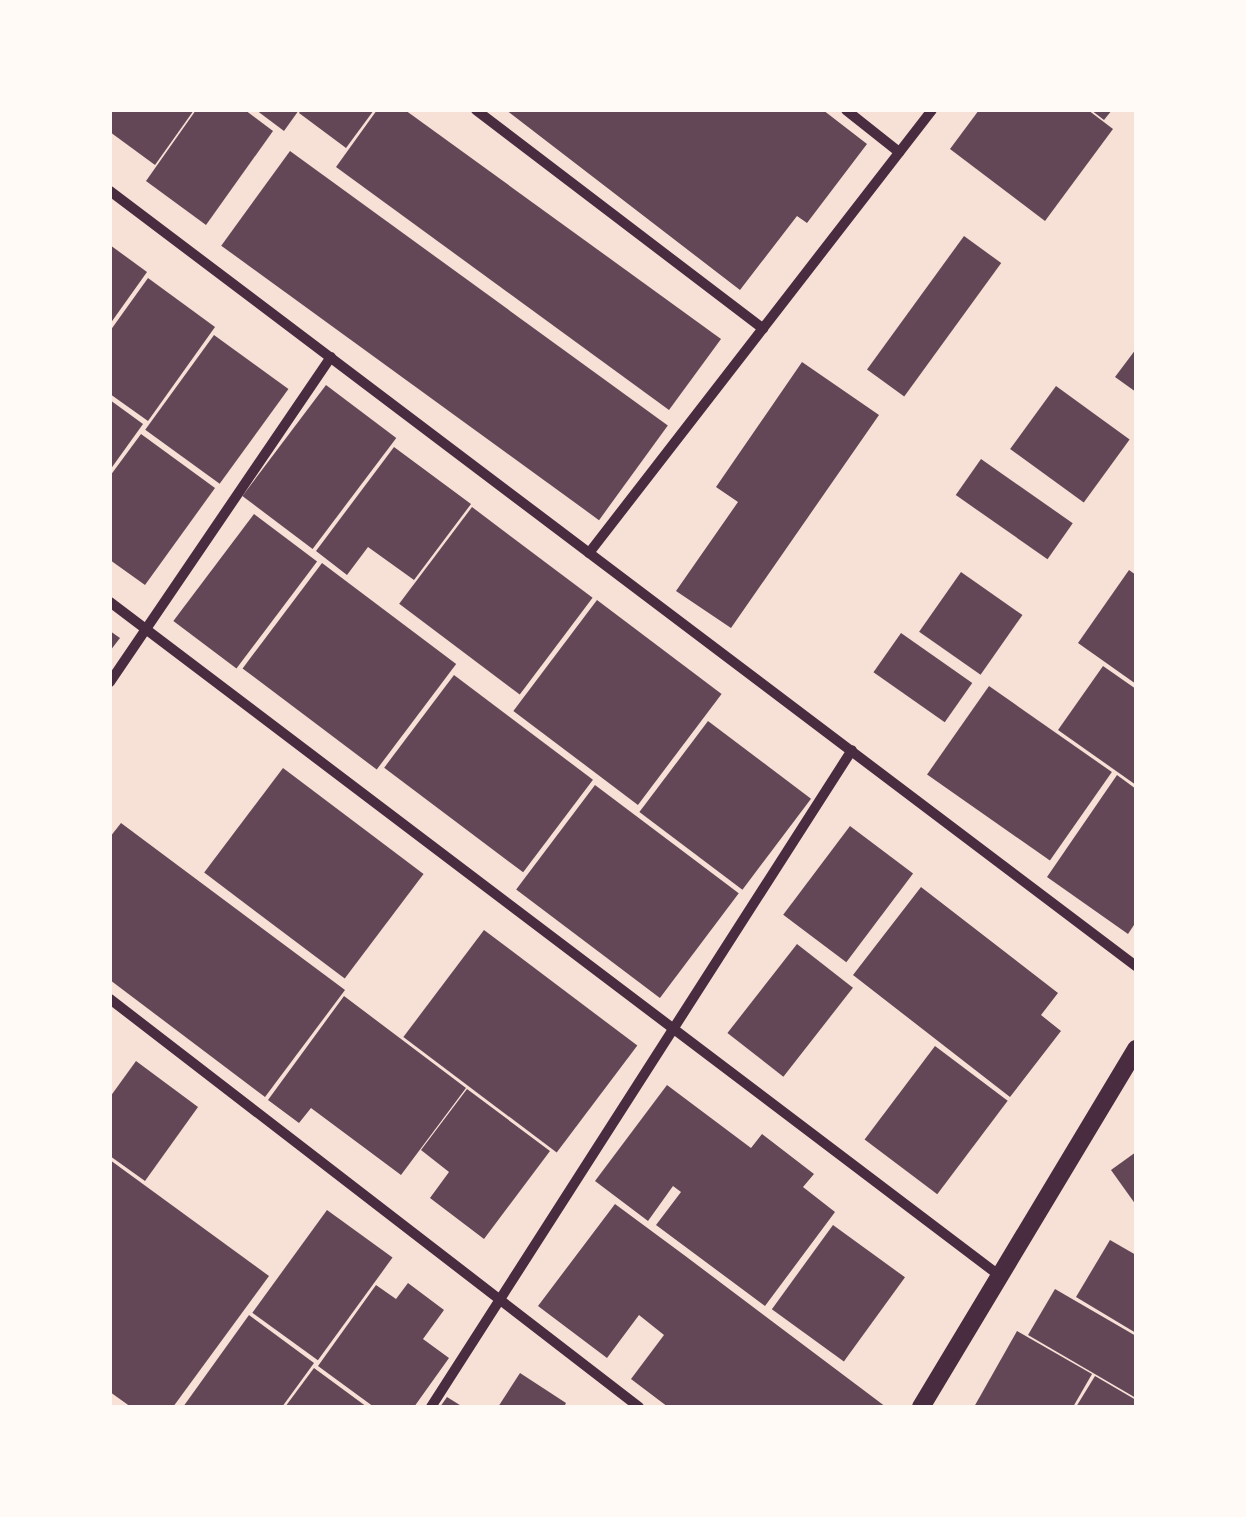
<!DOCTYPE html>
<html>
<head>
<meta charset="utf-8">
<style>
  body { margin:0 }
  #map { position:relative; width:1246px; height:1517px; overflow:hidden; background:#f7e1d7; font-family:"Exo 2",sans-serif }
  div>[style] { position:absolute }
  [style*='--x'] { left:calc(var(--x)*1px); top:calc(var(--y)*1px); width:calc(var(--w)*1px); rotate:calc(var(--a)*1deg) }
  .building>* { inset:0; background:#644757; transform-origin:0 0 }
  .minor>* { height:10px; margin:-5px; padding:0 5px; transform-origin:5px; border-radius:5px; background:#4a2c40 }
  .tertiary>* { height:18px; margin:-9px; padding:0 9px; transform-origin:9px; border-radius:9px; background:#4a2c40 }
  span { translate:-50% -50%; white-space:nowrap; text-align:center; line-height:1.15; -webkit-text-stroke:10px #fffaf5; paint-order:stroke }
  .frame { position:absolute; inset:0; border:112px solid #fffaf5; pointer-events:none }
</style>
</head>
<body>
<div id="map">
  <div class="building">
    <div style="clip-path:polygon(110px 110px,194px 110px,155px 165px,110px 132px)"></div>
    <div style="clip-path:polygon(196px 110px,245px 110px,273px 131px,206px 225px,146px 181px)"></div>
    <div style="clip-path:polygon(256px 110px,299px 110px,284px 131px)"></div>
    <div style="clip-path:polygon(301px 110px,374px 110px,346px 148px,299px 113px)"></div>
    <div style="clip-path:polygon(377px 110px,405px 110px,721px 339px,669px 410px,336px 167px)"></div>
    <div style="clip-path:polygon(506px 110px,823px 110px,867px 144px,807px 223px,797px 216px,740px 290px)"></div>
    <div style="clip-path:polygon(979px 110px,1088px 110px,1113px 129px,1045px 221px,950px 149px)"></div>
    <div style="clip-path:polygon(1091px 110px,1112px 110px,1104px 120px)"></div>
    <div style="left:290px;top:151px;width:467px;height:117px;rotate:36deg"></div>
    <div style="left:964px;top:236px;width:46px;height:165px;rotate:36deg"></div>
    <div style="clip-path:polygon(110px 245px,147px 272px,110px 324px)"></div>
    <div style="clip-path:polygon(148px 278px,215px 327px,148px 421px,110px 394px,110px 331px)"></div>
    <div style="left:214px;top:335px;width:92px;height:117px;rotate:36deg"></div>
    <div style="clip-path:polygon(1136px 349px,1136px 392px,1115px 377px)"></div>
    <div style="clip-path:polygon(802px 362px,879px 415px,731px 628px,676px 591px,738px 502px,716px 487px)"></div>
    <div style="left:326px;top:385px;width:88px;height:139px;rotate:37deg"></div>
    <div style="left:1056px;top:386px;width:91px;height:78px;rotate:36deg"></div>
    <div style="clip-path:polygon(110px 400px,143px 424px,110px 470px)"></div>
    <div style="clip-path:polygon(141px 434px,215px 488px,145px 585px,110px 560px,110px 476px)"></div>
    <div style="clip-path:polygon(394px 447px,471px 504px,414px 580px,368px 547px,347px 575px,316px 551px)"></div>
    <div style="left:981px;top:459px;width:112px;height:44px;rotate:35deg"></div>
    <div style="left:472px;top:507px;width:151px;height:121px;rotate:37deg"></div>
    <div style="left:254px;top:514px;width:79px;height:134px;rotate:37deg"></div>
    <div style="left:322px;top:563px;width:168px;height:132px;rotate:37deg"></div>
    <div style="clip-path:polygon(1129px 570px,1136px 575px,1136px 684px,1078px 643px)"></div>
    <div style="left:961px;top:572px;width:75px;height:73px;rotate:35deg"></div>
    <div style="left:597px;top:600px;width:156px;height:139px;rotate:37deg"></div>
    <div style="clip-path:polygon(110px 631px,120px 638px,110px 651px)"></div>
    <div style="left:901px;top:633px;width:87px;height:48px;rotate:35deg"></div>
    <div style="clip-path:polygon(1103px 666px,1136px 689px,1136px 785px,1058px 730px)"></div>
    <div style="left:454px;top:675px;width:174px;height:116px;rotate:37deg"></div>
    <div style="left:989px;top:686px;width:150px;height:108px;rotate:35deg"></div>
    <div style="left:708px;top:721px;width:129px;height:114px;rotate:37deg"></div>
    <div style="left:283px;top:768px;width:176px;height:131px;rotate:37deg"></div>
    <div style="clip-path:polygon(1117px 775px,1136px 789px,1136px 922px,1128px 934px,1047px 877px)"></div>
    <div style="left:595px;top:785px;width:180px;height:131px;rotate:37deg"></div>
    <div style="clip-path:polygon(121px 823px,345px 990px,265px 1097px,110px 980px,110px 837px)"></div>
    <div style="left:850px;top:826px;width:79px;height:111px;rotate:37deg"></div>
    <div style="clip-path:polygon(921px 887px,1058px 993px,1041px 1015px,1061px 1031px,1010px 1097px,853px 975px)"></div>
    <div style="left:484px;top:930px;width:192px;height:134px;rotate:37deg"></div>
    <div style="left:797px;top:944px;width:71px;height:113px;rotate:38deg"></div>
    <div style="clip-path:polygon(344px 996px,466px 1088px,401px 1175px,311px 1108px,299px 1123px,268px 1100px)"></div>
    <div style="left:935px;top:1046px;width:91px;height:117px;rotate:37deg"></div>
    <div style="clip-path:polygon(136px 1061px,198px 1107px,145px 1181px,110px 1156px,110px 1097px)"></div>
    <div style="clip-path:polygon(667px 1085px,751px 1148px,762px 1134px,814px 1174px,803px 1187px,835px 1212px,765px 1306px,656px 1225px,681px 1192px,673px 1186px,648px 1221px,595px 1181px)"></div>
    <div style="clip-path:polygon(467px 1089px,550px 1151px,484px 1239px,430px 1198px,449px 1172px,421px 1150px)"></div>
    <div style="clip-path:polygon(1136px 1152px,1136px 1205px,1111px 1170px)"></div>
    <div style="clip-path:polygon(110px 1160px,269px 1276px,173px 1407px,131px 1407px,110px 1392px)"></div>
    <div style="clip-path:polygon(615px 1204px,684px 1255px,886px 1407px,668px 1407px,631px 1379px,664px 1335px,639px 1315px,607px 1358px,538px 1306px)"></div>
    <div style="left:327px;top:1210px;width:81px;height:127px;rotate:36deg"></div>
    <div style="left:833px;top:1225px;width:89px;height:104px;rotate:36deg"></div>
    <div style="clip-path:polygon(1110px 1240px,1136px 1255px,1136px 1333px,1076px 1297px)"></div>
    <div style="clip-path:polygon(408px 1283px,444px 1310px,423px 1339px,449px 1358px,414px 1407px,374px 1407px,318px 1366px,376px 1285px,396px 1299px)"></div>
    <div style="clip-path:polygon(1055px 1289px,1136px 1336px,1136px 1398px,1028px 1335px)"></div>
    <div style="clip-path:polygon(249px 1315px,314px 1363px,282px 1407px,183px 1407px)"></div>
    <div style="clip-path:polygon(1017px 1331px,1092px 1374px,1073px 1407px,974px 1407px)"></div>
    <div style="clip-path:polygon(314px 1368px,367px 1407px,285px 1407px)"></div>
    <div style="clip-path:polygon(520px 1373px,566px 1403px,564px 1407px,498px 1407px)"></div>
    <div style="clip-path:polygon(1095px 1376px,1136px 1400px,1136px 1407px,1076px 1407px)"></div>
    <div style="clip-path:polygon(447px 1397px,463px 1407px,440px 1407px)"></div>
  </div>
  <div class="minor">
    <div style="--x:476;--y:110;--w:361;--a:37.3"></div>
    <div style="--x:846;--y:110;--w:68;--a:38.4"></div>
    <div style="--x:110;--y:191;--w:1286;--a:37.07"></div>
    <div style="--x:589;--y:553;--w:560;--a:-52.25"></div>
    <div style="--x:110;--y:602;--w:1116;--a:37.14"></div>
    <div style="--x:110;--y:682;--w:393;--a:-55.8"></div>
    <div style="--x:110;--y:999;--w:668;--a:37.64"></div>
    <div style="--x:431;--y:1407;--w:780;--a:-57.35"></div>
  </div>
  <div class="tertiary">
    <div style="--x:921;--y:1407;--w:418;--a:-59"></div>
  </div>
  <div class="frame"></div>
</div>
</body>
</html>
